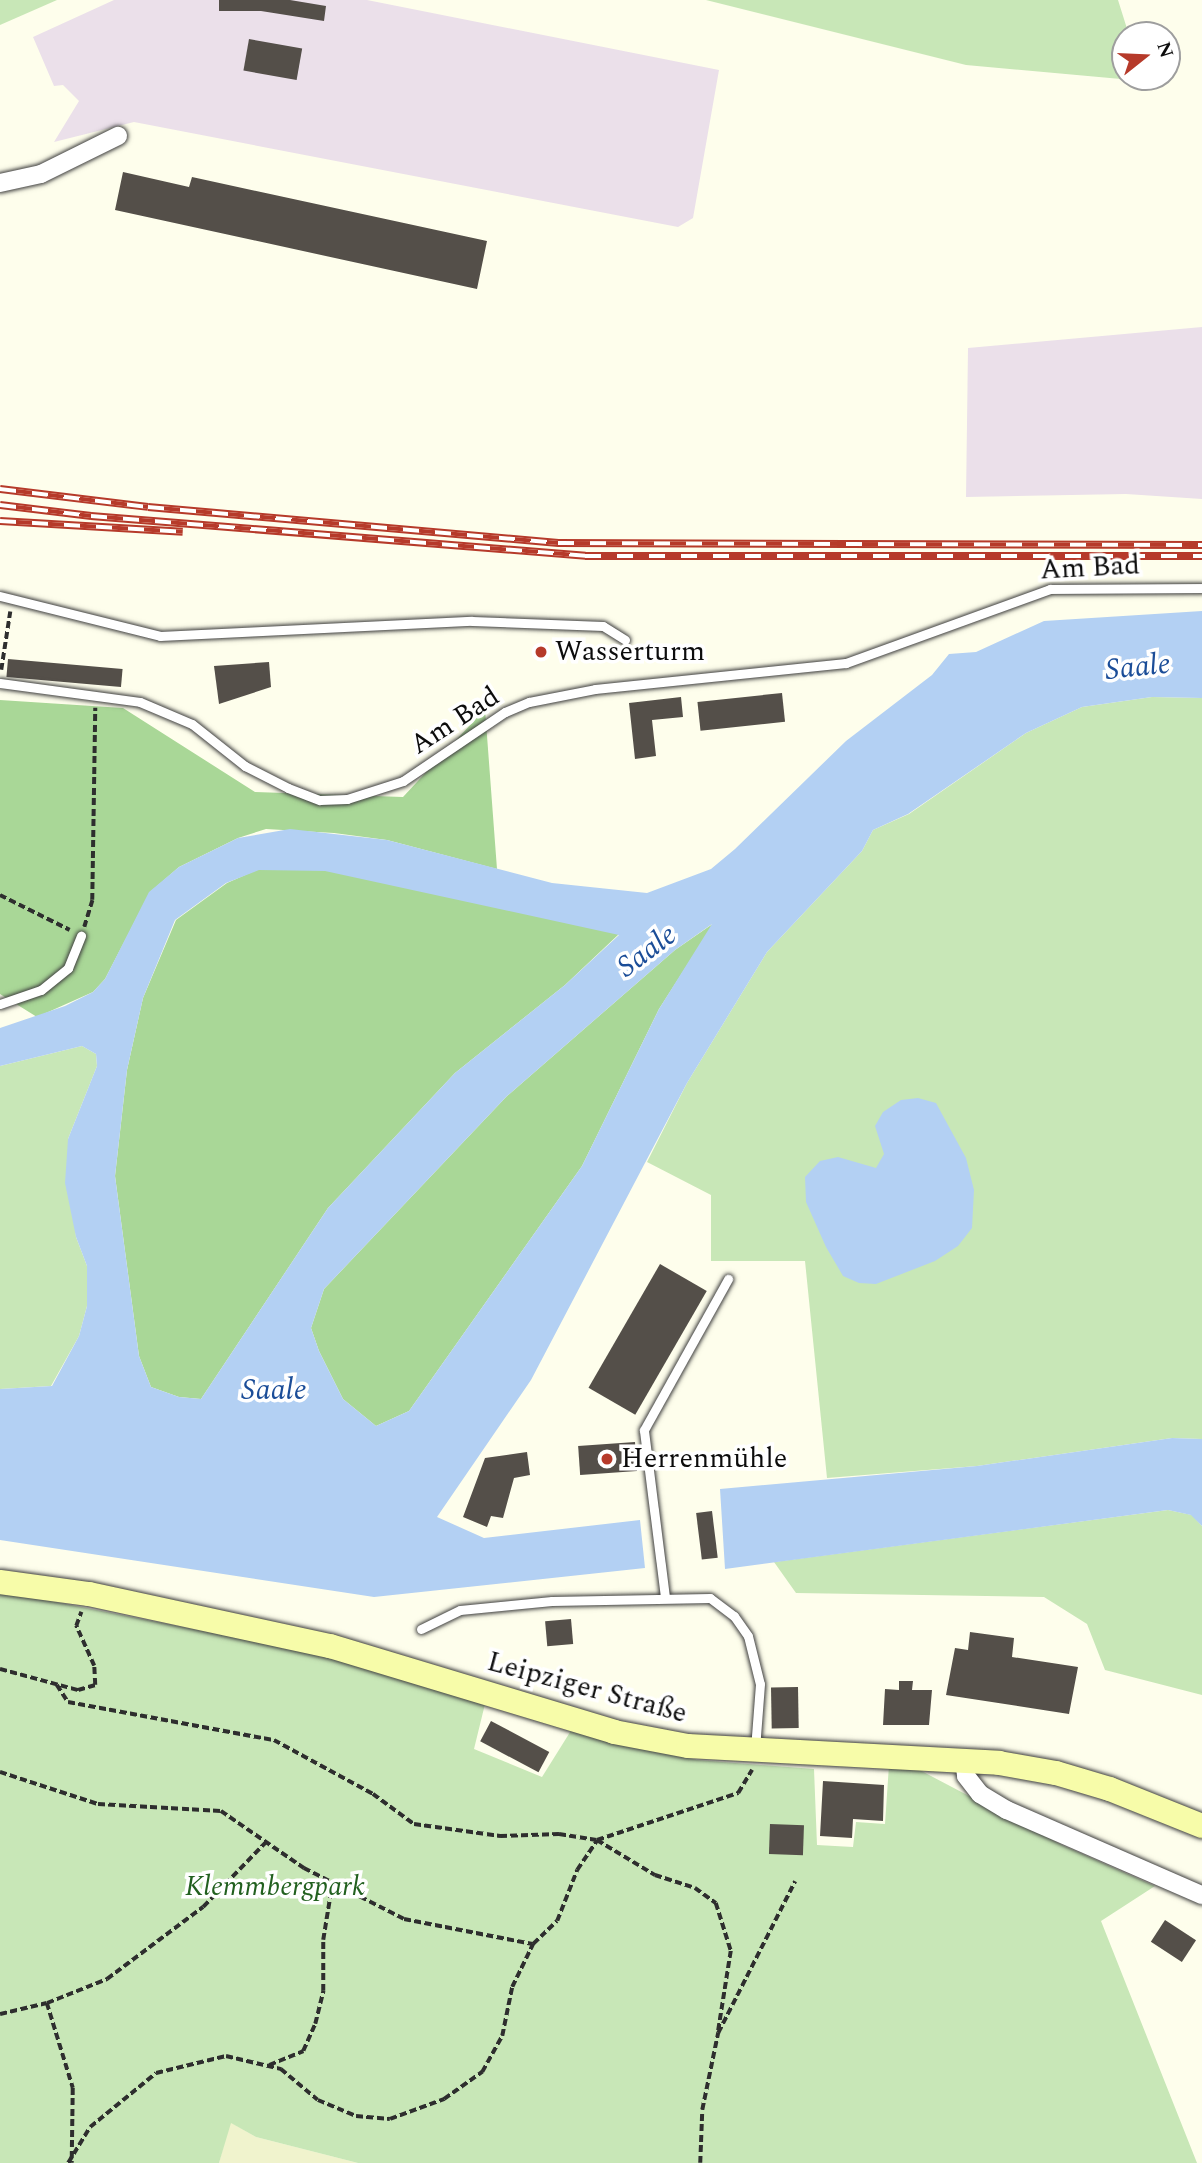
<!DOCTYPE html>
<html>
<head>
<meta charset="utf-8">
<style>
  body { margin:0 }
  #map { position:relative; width:1202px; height:2163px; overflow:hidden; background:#fefeec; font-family:Spectral,serif }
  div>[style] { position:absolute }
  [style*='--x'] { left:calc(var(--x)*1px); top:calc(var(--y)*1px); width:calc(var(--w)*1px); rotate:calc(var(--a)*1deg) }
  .industrial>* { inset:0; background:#ebe0ea }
  .farmland>* { inset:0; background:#f0f3cd }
  .green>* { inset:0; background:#c8e7b7 }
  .forest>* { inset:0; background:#a9d797 }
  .water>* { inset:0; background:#b3d0f3 }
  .building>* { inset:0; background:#544f49; transform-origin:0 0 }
  .path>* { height:3.5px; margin-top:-1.75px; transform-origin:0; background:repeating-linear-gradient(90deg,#2e2e2e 0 7px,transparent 0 10.5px) }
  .roads { filter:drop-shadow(0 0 2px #3f3f3f) drop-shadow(0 0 2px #3f3f3f) }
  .lane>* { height:9px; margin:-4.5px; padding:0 4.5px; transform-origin:4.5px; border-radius:4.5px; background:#fff }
  .street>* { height:18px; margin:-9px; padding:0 9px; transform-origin:9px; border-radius:9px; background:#fff }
  .secondary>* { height:24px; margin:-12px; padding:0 12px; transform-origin:12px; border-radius:12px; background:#f7fca9 }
  .rail>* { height:8px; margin-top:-4px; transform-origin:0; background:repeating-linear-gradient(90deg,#fff 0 16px,#b63a2a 0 32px); box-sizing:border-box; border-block:2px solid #b63a2a }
  .dots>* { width:19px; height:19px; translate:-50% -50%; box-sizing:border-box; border:4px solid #fff; border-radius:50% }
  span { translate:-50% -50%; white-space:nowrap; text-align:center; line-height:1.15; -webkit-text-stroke:7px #fff; paint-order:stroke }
  .street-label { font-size:28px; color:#0c0c0c }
  .poi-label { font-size:28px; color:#0c0c0c }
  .left { translate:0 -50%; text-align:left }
  .park-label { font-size:28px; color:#22601f; font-style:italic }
  .water-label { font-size:30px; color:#1b4d98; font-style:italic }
  .north { position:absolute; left:1111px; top:21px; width:70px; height:70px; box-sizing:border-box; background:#fff; border:2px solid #9e9e9e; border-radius:50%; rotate:72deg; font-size:19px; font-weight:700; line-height:28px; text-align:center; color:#0c0c0c }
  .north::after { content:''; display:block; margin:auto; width:24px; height:32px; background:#b63a2a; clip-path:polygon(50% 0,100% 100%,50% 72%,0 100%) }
</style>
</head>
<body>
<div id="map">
  <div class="industrial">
    <div style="clip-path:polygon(114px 0,367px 0,719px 70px,693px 218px,678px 227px,134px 122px,54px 142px,79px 101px,63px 85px,54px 86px,33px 37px)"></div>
    <div style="clip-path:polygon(1202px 327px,1202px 499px,1126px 494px,966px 497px,968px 348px)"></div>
  </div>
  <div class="farmland">
    <div style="clip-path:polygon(230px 2122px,256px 2137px,358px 2163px,219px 2163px)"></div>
  </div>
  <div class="green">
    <div style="clip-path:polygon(0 0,57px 0,0 25px)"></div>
    <div style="clip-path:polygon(706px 0,1118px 0,1129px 35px,1125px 35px,1125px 77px,1143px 81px,966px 65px)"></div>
    <div style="clip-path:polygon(1152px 697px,1202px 698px,1202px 1439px,1172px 1438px,977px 1466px,827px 1478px,805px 1261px,711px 1261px,711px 1195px,647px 1162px,687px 1083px,767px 952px,862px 851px,873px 830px,909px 814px,1026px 733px,1082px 707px)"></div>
    <div style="clip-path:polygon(82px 1046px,96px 1054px,97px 1066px,68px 1139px,76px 1237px,87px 1266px,87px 1306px,79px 1336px,51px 1386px,0 1389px,0 1066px)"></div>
    <div style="clip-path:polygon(1168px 1510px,1192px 1515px,1202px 1526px,1202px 1695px,1105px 1670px,1087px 1624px,1044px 1597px,796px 1593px,774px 1562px)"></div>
    <div style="clip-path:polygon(0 1591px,334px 1657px,485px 1704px,474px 1749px,542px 1777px,572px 1729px,697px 1760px,814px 1769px,817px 1845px,853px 1847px,856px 1822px,885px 1824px,889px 1765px,912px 1766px,1062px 1845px,1155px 1886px,1101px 1921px,1197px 2163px,358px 2163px,256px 2137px,231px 2123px,219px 2163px,0 2163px)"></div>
  </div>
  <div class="forest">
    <div style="clip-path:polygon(0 700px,123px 708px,255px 792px,403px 797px,485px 709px,497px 869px,387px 840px,334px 833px,266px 829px,238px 838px,179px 867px,150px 892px,105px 979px,93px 992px,37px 1017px,0 994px)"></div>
    <div style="clip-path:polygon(259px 869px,325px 870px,619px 934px,565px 985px,455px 1073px,328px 1208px,201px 1399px,179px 1397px,151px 1387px,139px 1356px,115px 1176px,127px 1070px,143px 998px,176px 920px,227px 883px)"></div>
    <div style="clip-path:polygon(714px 923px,659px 1009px,582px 1166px,409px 1411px,376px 1426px,343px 1399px,319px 1351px,311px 1328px,324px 1289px,507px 1096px,675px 950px)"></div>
  </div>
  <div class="water">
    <div style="clip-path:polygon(evenodd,1202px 611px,1202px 698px,1152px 697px,1082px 707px,1026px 733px,908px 814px,873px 830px,862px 851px,767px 952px,687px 1083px,531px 1380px,437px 1517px,484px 1538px,640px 1520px,645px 1568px,374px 1597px,0 1540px,0 1389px,52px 1386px,79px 1336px,87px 1306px,87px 1266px,76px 1237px,65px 1183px,68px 1139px,97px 1066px,96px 1054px,82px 1046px,0 1066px,0 1028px,65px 1006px,93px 992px,105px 979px,149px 892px,179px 867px,238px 838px,290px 829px,387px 840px,552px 883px,647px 893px,711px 869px,735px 849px,846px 741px,932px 675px,949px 654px,976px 652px,1044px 621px,1202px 611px,259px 870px,325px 871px,619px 935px,565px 985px,455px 1073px,328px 1208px,201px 1399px,179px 1397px,151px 1387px,139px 1356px,115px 1176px,127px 1070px,143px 998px,175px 920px,226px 883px,259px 870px,1202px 611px,712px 924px,659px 1009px,582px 1166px,409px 1411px,376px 1426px,343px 1399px,319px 1351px,311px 1328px,324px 1289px,507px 1096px,675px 950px,712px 924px)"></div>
    <div style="clip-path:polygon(918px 1098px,936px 1103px,966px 1158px,974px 1190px,972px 1228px,958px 1246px,935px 1261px,876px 1284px,859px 1283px,843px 1276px,826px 1247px,806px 1202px,805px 1177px,820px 1161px,838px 1157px,876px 1168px,884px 1154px,875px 1126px,883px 1112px,901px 1100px)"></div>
    <div style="clip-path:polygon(1172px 1438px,1202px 1439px,1202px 1526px,1191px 1515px,1168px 1510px,725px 1569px,720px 1489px,977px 1466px)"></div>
  </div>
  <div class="building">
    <div style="clip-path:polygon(219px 0,290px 0,326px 6px,324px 21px,261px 11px,219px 11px)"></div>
    <div style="left:249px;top:39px;width:54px;height:32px;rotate:10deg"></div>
    <div style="clip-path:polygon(123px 172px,189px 187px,192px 177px,487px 241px,477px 289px,115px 210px)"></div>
    <div style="left:8px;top:659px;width:115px;height:18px;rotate:5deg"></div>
    <div style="clip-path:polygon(269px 662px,271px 687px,219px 704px,214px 666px)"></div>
    <div style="left:782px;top:693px;width:29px;height:85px;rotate:84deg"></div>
    <div style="clip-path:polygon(681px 697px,683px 717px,652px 720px,656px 756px,635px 759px,629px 703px)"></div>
    <div style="left:660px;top:1264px;width:54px;height:143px;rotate:30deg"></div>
    <div style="left:635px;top:1442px;width:29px;height:57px;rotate:86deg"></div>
    <div style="clip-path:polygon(527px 1452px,530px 1475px,514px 1478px,503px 1518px,491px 1516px,487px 1527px,463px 1517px,485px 1458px)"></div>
    <div style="left:712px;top:1511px;width:47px;height:16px;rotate:83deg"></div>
    <div style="left:571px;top:1619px;width:25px;height:26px;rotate:85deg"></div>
    <div style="clip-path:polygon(970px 1632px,1014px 1638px,1012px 1657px,1078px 1667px,1069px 1714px,946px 1695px,955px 1648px,968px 1650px)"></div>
    <div style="clip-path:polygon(899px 1681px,913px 1681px,912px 1690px,932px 1690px,929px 1725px,883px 1725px,885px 1689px,899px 1690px)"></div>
    <div style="left:798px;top:1687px;width:41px;height:27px;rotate:89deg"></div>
    <div style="left:491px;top:1721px;width:66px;height:23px;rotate:28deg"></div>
    <div style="clip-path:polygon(823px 1781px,884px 1785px,883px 1821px,853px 1819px,852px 1838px,820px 1836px)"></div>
    <div style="left:770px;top:1824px;width:34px;height:30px;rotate:2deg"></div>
    <div style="left:1165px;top:1920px;width:37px;height:26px;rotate:33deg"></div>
  </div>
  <div class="path">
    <div style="--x:1;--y:670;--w:59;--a:-81.2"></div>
    <div style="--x:0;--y:895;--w:78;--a:26.6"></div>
    <div style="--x:84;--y:927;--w:28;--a:-73"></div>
    <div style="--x:92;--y:900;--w:192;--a:-89.1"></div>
    <div style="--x:0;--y:1669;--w:81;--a:15.1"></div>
    <div style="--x:78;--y:1690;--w:18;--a:-16"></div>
    <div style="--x:95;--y:1685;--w:19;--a:-93"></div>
    <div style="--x:94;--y:1666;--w:44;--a:-114.2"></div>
    <div style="--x:76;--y:1626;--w:15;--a:-70"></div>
    <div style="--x:57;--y:1685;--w:20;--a:57"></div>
    <div style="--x:68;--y:1702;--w:209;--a:10.5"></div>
    <div style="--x:274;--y:1740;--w:113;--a:28.6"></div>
    <div style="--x:373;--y:1794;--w:51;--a:36.2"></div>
    <div style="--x:414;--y:1824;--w:87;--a:7.9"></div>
    <div style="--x:500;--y:1836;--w:59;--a:-1.9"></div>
    <div style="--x:559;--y:1834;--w:38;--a:9"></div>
    <div style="--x:597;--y:1840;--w:68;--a:31.1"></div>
    <div style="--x:655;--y:1875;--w:42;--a:18"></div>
    <div style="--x:695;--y:1888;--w:26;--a:36"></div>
    <div style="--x:716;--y:1903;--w:50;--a:72.6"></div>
    <div style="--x:731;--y:1951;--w:83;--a:99"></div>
    <div style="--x:0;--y:1772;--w:103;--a:18.1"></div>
    <div style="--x:98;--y:1804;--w:123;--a:3.3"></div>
    <div style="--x:221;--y:1811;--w:101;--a:34.5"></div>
    <div style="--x:304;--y:1868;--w:112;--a:27"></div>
    <div style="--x:404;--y:1919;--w:131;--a:11"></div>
    <div style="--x:533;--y:1944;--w:33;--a:-44"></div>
    <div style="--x:557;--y:1921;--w:55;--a:-68.6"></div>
    <div style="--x:577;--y:1870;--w:36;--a:-56"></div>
    <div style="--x:597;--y:1840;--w:149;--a:-18.4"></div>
    <div style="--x:738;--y:1793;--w:27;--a:-59"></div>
    <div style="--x:47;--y:2003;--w:89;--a:73"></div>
    <div style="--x:73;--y:2088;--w:75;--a:90.8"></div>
    <div style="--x:0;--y:2014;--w:48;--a:-13.2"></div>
    <div style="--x:47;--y:2003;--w:65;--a:-21.8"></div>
    <div style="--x:107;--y:1979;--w:120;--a:-36.9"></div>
    <div style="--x:203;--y:1907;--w:91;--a:-45.9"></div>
    <div style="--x:269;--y:2065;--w:37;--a:-22"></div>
    <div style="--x:303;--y:2051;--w:30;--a:-66"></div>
    <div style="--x:315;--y:2024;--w:34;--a:-76"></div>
    <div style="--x:323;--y:1991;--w:51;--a:-90"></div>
    <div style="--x:323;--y:1940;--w:44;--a:-80.8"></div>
    <div style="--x:330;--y:1897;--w:14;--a:-56"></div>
    <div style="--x:68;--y:2163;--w:42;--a:-58.6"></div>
    <div style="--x:90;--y:2127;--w:85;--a:-39.3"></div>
    <div style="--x:156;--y:2073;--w:72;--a:-13.7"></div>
    <div style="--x:226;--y:2056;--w:57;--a:13.3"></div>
    <div style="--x:281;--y:2069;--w:48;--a:40"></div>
    <div style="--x:318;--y:2100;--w:41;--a:22.8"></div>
    <div style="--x:356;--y:2116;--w:34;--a:5"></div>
    <div style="--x:390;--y:2119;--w:58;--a:-20.3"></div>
    <div style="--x:444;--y:2099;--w:47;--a:-35.4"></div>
    <div style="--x:482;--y:2072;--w:41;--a:-60.9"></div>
    <div style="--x:502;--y:2036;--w:50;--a:-78.5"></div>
    <div style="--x:512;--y:1987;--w:48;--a:-64"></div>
    <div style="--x:700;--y:2163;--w:53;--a:-87.8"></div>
    <div style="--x:702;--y:2110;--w:79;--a:-78.3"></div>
    <div style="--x:718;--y:2033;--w:170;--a:-63.1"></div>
  </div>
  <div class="roads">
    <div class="lane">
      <div style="--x:0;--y:596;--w:165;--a:14"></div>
      <div style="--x:160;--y:636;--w:312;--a:-2.8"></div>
      <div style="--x:472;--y:621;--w:131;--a:2.2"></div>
      <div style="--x:603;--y:626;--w:26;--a:32"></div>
      <div style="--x:0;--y:683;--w:141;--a:7.7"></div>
      <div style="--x:140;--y:702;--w:56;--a:22.9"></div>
      <div style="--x:192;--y:724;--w:68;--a:38.4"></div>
      <div style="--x:245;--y:766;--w:48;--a:27.1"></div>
      <div style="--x:288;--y:788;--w:34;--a:21"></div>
      <div style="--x:320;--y:800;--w:27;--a:-2"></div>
      <div style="--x:347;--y:799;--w:59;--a:-17.8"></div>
      <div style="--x:403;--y:781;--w:123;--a:-34.1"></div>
      <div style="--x:505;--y:712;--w:26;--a:-23"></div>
      <div style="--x:529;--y:702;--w:67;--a:-11.1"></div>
      <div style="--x:595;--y:689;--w:252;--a:-5.9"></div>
      <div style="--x:846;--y:663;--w:217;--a:-19.9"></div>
      <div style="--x:1050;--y:589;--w:152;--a:-0.4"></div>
      <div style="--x:0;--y:1004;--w:43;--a:-18.9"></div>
      <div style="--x:41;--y:990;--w:35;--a:-39"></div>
      <div style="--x:68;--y:968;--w:35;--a:-68"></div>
      <div style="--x:665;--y:1597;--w:168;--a:-97.2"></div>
      <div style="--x:644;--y:1430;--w:173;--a:-60.9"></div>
      <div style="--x:421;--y:1629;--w:43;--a:-26"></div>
      <div style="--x:460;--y:1610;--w:92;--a:-5.6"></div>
      <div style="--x:552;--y:1601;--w:158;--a:-1.1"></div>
      <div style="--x:710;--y:1598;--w:30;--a:37"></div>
      <div style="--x:734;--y:1616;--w:24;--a:55"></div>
      <div style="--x:748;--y:1636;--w:49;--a:76"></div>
      <div style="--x:760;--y:1684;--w:65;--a:94.4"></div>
    </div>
    <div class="street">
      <div style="--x:0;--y:183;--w:42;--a:-12.4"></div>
      <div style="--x:41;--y:174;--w:86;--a:-26.3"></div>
      <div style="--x:964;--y:1759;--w:17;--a:83"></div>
      <div style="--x:966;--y:1776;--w:23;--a:52"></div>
      <div style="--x:980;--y:1794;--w:31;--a:31"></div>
      <div style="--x:1007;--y:1810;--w:213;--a:23.6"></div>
    </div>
    <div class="secondary">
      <div style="--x:0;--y:1582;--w:90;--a:7.7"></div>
      <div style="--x:89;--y:1594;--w:247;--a:12.2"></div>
      <div style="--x:330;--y:1646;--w:297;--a:16.8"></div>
      <div style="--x:614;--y:1732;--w:75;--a:10.7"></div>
      <div style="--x:688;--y:1746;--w:311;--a:3.1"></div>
      <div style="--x:999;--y:1763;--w:58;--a:10"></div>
      <div style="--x:1056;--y:1773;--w:56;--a:16.5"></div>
      <div style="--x:1110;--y:1789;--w:99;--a:21.9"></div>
    </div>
  </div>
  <div class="rail">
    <div style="--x:0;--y:489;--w:149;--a:6.9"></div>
    <div style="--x:148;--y:507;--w:412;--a:5"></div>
    <div style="--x:558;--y:543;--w:644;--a:0.18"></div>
    <div style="--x:0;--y:505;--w:92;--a:6.9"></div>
    <div style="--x:91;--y:516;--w:496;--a:4.6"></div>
    <div style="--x:585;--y:556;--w:617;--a:0"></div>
    <div style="--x:0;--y:521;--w:183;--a:3.4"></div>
  </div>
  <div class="dots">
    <div style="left:541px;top:652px;background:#b63a2a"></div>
    <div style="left:607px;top:1459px;background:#b63a2a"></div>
  </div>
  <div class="street-label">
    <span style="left:1090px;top:568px;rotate:-3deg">Am Bad</span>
    <span style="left:455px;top:721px;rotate:-33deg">Am Bad</span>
    <span style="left:587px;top:1688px;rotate:15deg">Leipziger Straße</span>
  </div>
  <div class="poi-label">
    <span class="left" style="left:555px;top:652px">Wasserturm</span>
    <span class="left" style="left:621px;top:1459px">Herrenmühle</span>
  </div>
  <div class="park-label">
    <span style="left:275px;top:1887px">Klemmbergpark</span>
  </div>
  <div class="water-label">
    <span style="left:1138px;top:667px;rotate:-6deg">Saale</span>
    <span style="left:647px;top:951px;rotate:-37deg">Saale</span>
    <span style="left:274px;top:1390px">Saale</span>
  </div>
  <div class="north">N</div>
</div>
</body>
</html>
